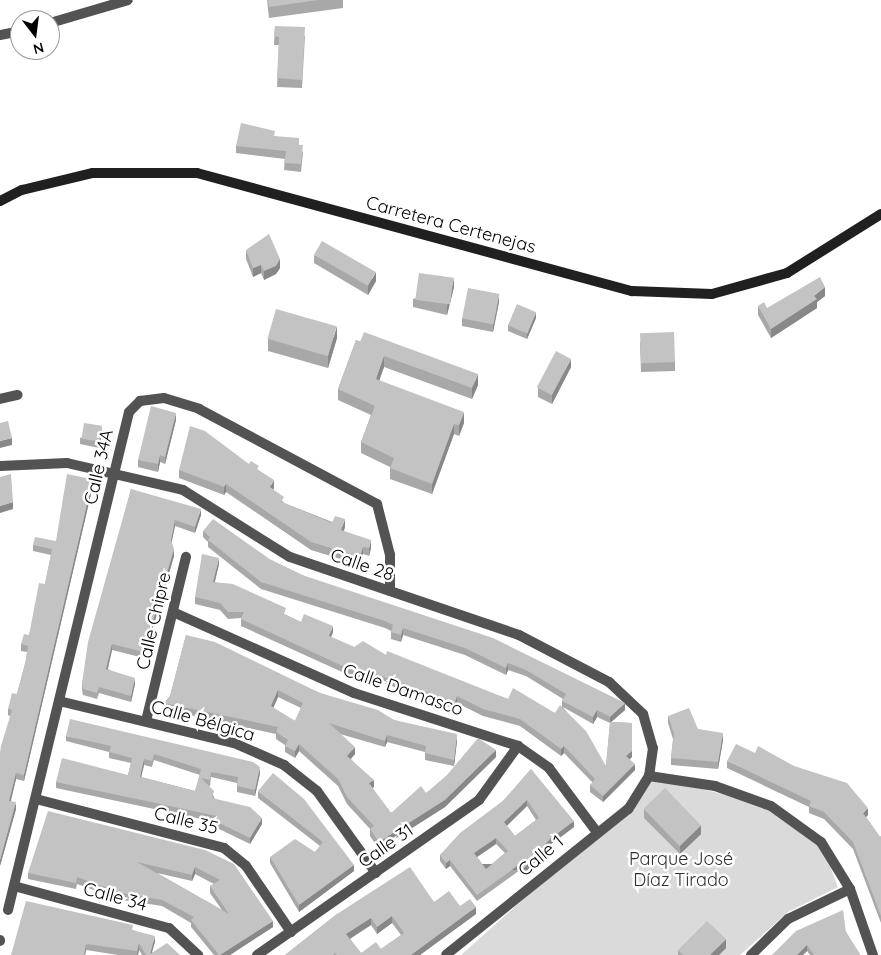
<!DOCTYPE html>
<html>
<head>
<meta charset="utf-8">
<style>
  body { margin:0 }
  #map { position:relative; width:881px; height:955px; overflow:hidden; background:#fff; font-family:Quicksand,sans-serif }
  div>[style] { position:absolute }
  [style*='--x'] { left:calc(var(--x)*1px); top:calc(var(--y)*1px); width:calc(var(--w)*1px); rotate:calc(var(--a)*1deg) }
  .green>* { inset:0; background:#dadada }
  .street>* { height:10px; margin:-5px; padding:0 5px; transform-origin:5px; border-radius:5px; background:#535353 }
  .secondary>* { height:10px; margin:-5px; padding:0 5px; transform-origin:5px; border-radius:5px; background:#202020 }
  .wall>* { inset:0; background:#a8a8a8 }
  .shaded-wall>* { inset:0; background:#888; transform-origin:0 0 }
  .building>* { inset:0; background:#c3c3c3; transform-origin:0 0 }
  span { translate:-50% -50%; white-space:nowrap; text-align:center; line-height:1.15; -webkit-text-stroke:5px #fff; paint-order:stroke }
  .street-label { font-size:18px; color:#000 }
  .park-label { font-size:18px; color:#313131 }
  .north { position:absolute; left:10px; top:10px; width:50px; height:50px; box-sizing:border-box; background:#fff; border:1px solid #999; border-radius:50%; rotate:165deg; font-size:14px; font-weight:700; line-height:20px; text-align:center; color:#000 }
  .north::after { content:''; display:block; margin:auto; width:18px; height:22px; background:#000; clip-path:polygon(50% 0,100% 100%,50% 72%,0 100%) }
</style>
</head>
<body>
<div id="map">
  <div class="green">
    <div style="clip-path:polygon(649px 776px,771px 806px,821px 842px,838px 887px,788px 912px,740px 955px,461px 955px,633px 801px)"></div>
  </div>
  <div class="street">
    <div style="--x:50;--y:23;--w:81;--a:-16.4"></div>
    <div style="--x:0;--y:35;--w:20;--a:-11"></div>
    <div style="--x:0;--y:399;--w:18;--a:-13"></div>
    <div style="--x:0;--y:466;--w:67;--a:-2.6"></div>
    <div style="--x:67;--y:463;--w:119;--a:13.1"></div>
    <div style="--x:183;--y:490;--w:126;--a:32.1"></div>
    <div style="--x:290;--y:557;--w:242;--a:18.8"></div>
    <div style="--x:519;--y:635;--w:102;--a:27.6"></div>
    <div style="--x:609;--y:682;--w:47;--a:43.3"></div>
    <div style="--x:643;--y:714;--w:35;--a:74"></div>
    <div style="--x:653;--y:748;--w:28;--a:98"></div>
    <div style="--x:649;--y:776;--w:39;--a:122"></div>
    <div style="--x:628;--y:809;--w:233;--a:141.3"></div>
    <div style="--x:173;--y:612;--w:198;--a:24.1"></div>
    <div style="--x:354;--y:693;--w:172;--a:17.9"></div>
    <div style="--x:518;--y:746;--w:38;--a:35"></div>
    <div style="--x:549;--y:768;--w:79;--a:53.3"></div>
    <div style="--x:59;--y:701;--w:180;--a:13.5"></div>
    <div style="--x:234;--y:743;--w:55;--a:23.7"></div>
    <div style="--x:284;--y:765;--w:42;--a:38.2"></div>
    <div style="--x:317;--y:791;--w:101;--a:54.3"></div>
    <div style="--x:146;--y:721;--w:169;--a:-76.3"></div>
    <div style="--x:649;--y:776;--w:67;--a:8.6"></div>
    <div style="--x:715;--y:786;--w:59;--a:19.7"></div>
    <div style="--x:771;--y:806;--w:62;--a:35.8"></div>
    <div style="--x:821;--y:842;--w:55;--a:58.3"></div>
    <div style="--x:850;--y:889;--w:70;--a:70.8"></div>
    <div style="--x:36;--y:799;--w:194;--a:14.6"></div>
    <div style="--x:224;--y:848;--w:28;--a:39"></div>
    <div style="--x:246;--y:866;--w:80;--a:55.7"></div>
    <div style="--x:14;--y:886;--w:161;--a:15.2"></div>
    <div style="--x:169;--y:928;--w:40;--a:43"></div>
    <div style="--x:8;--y:910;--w:512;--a:-76.34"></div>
    <div style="--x:129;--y:412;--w:16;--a:-45"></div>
    <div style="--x:140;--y:401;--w:24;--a:-7"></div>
    <div style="--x:164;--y:398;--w:37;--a:17"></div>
    <div style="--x:199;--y:409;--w:202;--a:28.1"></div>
    <div style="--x:377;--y:504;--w:53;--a:75.7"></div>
    <div style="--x:390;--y:555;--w:36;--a:90"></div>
    <div style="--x:0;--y:941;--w:1;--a:-90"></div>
    <div style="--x:257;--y:955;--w:271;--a:-34.9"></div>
    <div style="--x:479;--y:800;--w:67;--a:-54.2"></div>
    <div style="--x:751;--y:955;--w:52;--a:-44.2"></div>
    <div style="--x:788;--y:919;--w:69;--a:-25.8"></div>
  </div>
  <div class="secondary">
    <div style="--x:0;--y:201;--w:25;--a:-27"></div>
    <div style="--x:22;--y:190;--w:73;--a:-13.5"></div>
    <div style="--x:93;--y:173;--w:104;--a:0"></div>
    <div style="--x:197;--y:173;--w:451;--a:15.2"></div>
    <div style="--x:632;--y:291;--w:80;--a:2.1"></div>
    <div style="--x:712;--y:294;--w:78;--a:-15.6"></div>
    <div style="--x:787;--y:273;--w:111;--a:-32.1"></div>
  </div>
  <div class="wall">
    <div style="clip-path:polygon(267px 0,343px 0,343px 8px,269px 18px)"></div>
    <div style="clip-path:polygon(275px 26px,305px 36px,302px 88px,277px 87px,279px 45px,274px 45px)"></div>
    <div style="clip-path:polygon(275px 136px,299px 145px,303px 153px,301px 172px,284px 170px,285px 159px,236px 153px,236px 146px)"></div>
    <div style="clip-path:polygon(246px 250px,280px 268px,276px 274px,264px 280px,261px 273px,253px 277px,246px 259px)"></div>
    <div style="clip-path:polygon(314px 255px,376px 281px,368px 295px,314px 263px)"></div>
    <div style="clip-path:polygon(454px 287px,447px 315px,413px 307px,413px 299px)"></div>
    <div style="clip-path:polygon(825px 296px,817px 302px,817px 308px,771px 338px,758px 315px,758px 306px,767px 308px)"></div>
    <div style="clip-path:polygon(499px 302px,493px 332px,462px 326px,462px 318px)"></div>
    <div style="clip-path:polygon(536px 318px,527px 339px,508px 331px,508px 325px)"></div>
    <div style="clip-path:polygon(337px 338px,328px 368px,268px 351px,268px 339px)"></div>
    <div style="clip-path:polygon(356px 340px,478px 385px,472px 399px,384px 367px,379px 380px,464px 423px,459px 436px,454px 434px,432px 494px,390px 479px,390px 467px,361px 453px,361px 442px,371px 415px,338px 400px,338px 389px)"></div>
    <div style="clip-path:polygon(640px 342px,675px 362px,675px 371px,641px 372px)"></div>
    <div style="clip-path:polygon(571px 367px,552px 404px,538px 397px,538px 388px)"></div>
    <div style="clip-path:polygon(176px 420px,165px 464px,160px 462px,158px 472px,138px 467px,138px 460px)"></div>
    <div style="clip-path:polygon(102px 432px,99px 448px,80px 444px,80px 438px)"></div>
    <div style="clip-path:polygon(179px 470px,259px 471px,274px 488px,273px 490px,284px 503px,345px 527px,344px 531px,371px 548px,369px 556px,363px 554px,360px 565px,311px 550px,226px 492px,224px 495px,179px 478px)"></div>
    <div style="clip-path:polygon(131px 489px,201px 515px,195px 533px,175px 526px,171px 542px,174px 556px,144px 658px,112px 650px,108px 669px,135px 684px,131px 702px,99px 693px,97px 699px,83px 695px,82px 690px,82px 683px)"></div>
    <div style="clip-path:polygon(91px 494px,24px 781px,16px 779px,11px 801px,16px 809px,0 866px,10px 716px,8px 715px,8px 709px,17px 694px,26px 660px,27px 652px,21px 651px,21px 644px,29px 635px,45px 584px,51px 555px,33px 551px,33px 545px,56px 541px)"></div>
    <div style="clip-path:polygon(evenodd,203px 531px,271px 560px,302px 575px,625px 710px,611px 722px,632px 723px,632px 757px,630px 759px,635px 770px,603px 802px,590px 792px,590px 785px,593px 783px,564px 753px,561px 756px,520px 726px,483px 716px,457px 703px,455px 709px,364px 676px,362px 681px,241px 626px,241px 618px,228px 619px,220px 610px,195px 604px,195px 597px,219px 564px,215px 582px,286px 615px,301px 622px,333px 632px,331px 637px,354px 647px,386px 655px,508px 699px,555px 713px,562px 707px,562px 701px,563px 699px,526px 676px,508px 670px,506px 675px,465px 655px,403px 635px,401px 642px,391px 639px,391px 631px,385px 628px,261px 589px,208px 547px,208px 542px,203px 537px,203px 531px,563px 707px,593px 724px,597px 717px,610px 723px,606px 766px,563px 707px)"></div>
    <div style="clip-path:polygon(evenodd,186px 635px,320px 693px,394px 720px,457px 741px,454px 766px,425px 760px,425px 752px,387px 742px,385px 747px,340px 734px,355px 754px,351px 759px,374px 787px,372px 788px,391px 813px,426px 793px,496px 757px,445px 807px,379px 849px,370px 836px,370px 829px,347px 804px,338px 786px,299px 751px,295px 758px,285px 752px,285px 745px,276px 739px,276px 734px,164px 710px,164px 703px,170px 696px,186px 635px,278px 697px,301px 708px,295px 721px,273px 708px,278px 697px)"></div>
    <div style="clip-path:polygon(668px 716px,723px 740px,718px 769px,671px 765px,671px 758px,673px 739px,668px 723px)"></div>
    <div style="clip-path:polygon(evenodd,66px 736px,260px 773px,255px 796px,237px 792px,237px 783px,211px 777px,210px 786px,209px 786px,214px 797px,214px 798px,262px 824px,250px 844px,215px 827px,215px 822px,56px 788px,56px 782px,128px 775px,131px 763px,109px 758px,109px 752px,66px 741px,66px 736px,154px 760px,200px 775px,195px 791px,141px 777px,144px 765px,152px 767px,154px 760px)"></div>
    <div style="clip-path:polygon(727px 761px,868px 815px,866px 817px,880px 837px,881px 836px,881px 923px,853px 849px,824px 819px,809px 813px,809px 807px,727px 768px)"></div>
    <div style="clip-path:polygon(evenodd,531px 769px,574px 827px,550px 845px,524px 874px,520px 870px,477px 901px,450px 866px,446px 869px,440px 861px,440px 855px,504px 800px,531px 769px,527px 806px,536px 820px,515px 836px,507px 826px,527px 806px,531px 769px,496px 844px,505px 853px,486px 869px,477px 857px,496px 844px)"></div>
    <div style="clip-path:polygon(258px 791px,354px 865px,354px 871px,299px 912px,270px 863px,270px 857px,315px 852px,320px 846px,258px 798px)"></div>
    <div style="clip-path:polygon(644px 809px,701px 834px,680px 854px,644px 818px)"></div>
    <div style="clip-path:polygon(evenodd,205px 850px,273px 927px,230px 955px,214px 955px,191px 927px,191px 923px,162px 906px,122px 900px,77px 884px,76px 889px,28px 879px,28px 873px,205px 850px,157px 873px,192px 881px,195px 874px,214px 884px,210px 886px,210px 893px,222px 910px,157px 873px)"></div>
    <div style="clip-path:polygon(evenodd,434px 902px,460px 906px,476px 914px,420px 955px,285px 955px,337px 914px,434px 902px,392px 923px,401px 935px,381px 949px,361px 953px,350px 939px,371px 925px,377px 934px,392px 923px)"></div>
    <div style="clip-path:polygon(133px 930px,155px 942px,152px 952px,180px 955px,142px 955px,139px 950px,138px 955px,118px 955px,86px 950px,85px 955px,11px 955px)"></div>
    <div style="clip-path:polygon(846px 932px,860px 955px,810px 955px,807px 951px,803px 955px,772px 955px)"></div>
    <div style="clip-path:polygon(726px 948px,719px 955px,678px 955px,678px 950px)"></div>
  </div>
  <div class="shaded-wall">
    <div style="clip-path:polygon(280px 259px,280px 268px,276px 274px,264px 280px,264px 271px)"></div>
    <div style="clip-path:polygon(261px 265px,261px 273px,253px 277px,253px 268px)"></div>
    <div style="clip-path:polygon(376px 272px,376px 281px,368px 295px,368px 286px)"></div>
    <div style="clip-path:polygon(454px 278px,454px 287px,447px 315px,447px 306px)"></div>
    <div style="clip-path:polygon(825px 287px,825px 296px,817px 302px,817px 308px,771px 338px,771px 329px)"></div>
    <div style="clip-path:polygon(499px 294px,499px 302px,493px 332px,493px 323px)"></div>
    <div style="clip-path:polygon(536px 312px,536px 318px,527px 339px,527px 334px)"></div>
    <div style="clip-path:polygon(337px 326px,337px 338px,328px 368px,328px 356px)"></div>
    <div style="clip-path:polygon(384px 356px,384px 367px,376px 390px,376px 379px)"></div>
    <div style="clip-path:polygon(571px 359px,571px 367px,552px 404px,552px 395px)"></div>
    <div style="clip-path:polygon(478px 374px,478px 385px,472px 399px,472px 388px)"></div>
    <div style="clip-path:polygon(464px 412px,464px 423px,459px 436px,459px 425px)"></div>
    <div style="clip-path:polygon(176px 413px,176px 420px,165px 464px,165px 457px)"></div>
    <div style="clip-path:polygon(454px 424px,454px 434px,432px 494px,432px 484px)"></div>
    <div style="clip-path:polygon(102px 426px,102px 432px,99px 448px,99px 442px)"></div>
    <div style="clip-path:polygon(12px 438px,12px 445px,0 448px,0 441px)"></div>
    <div style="clip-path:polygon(160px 455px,160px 462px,158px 472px,158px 464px)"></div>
    <div style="clip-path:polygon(274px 480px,274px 488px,270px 495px,270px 487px)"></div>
    <div style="clip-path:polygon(226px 484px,226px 492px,224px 495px,224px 487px)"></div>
    <div style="clip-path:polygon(91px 487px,91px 494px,24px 781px,24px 775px)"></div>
    <div style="clip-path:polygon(13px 502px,13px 509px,0 513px,0 506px)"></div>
    <div style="clip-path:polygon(201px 509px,201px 515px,195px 533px,195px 527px)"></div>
    <div style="clip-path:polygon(345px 519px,345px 527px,341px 538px,341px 530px)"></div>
    <div style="clip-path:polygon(175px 520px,175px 526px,171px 546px,171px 540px)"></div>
    <div style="clip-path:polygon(371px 540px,371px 548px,369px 556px,369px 548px)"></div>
    <div style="clip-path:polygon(363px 547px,363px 554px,360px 565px,360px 557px)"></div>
    <div style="clip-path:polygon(174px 549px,174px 556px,144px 658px,144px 652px)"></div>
    <div style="clip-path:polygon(219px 558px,219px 564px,213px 588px,213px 582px)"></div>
    <div style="clip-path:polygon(333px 626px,333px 632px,329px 642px,329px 636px)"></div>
    <div style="clip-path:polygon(403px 628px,403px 635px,401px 642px,401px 635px)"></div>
    <div style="clip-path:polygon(112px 644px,112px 650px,106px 675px,106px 669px)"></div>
    <div style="clip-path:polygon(508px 663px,508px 670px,506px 675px,506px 668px)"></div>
    <div style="clip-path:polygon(364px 670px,364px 676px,362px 681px,362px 675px)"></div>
    <div style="clip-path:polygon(135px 678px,135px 684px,131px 702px,131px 696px)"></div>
    <div style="clip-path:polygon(278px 690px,278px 697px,271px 713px,271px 706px)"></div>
    <div style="clip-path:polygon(457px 696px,457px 703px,455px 709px,455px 702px)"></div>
    <div style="clip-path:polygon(625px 703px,625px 710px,610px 723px,610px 717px)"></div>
    <div style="clip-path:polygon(597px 710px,597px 717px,593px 724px,593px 717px)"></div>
    <div style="clip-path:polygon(723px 733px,723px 740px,718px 769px,718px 762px)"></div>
    <div style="clip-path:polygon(457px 734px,457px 741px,454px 766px,454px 760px)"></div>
    <div style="clip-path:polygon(387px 735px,387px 742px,385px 747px,385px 741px)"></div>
    <div style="clip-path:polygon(299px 744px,299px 751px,295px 758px,295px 751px)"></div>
    <div style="clip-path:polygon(564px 746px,564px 753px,561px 756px,561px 749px)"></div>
    <div style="clip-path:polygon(355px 747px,355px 754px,347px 762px,347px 756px)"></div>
    <div style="clip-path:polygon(496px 750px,496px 757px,445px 807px,379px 849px,379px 842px)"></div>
    <div style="clip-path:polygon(632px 751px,632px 757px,626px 762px,626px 756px)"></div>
    <div style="clip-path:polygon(144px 759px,144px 765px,140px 782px,140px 777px)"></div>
    <div style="clip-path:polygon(635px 764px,635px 770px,603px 802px,603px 796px)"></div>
    <div style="clip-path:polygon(260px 767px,260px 773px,255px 796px,255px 790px)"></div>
    <div style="clip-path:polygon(16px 773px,16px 779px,9px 807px,9px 801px)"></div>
    <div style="clip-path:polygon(374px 780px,374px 787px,369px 790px,369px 783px)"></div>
    <div style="clip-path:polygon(527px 800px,527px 806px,504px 828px,504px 822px)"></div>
    <div style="clip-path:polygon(16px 802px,16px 809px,0 866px,0 860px)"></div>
    <div style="clip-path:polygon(868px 808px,868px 815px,863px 820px,863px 813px)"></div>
    <div style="clip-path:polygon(262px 818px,262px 824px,250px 844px,250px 838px)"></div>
    <div style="clip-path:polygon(574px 821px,574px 827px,550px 845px,524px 874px,524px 868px,550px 839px)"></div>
    <div style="clip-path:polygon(701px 825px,701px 834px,680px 854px,680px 846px)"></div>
    <div style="clip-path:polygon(496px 838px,496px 844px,474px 859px,474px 853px)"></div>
    <div style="clip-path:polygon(450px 860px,450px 866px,446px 869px,446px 863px)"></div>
    <div style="left:520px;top:864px;width:6px;height:53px;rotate:90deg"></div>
    <div style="clip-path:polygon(354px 865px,354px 871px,299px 912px,299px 905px)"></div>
    <div style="clip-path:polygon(195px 867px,195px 874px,192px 881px,192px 875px)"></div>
    <div style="clip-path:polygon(476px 907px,476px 914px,420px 955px,411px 955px)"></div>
    <div style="clip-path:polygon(392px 916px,392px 923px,377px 934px,377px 927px)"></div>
    <div style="clip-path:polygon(371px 918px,371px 925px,346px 941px,346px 934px)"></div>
    <div style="clip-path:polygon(273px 921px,273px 927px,230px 955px,220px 955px)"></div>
    <div style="clip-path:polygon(155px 936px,155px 942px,151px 955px,150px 955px)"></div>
    <div style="clip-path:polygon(726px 939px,726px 948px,719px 955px,710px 955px)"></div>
    <div style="clip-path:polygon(139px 943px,139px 950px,138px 955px,137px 955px)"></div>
    <div style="clip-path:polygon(86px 944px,86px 950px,85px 955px,84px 955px)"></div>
    <div style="clip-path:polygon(807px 945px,807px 951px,803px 955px,797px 955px)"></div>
  </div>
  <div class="building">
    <div style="clip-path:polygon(268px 0,318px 0,269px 7px)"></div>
    <div style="clip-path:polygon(275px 26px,305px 27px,302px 80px,277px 78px,279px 37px,274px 36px)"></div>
    <div style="clip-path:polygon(241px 123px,275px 131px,274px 136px,299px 138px,299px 145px,303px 145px,301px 164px,284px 163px,286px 151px,236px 146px)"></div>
    <div style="clip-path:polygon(269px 234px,280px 259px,276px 266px,264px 271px,261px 265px,253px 268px,246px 250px)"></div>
    <div style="left:322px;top:241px;width:62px;height:16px;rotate:30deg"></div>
    <div style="left:419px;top:273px;width:35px;height:27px;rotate:8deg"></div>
    <div style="clip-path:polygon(820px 277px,825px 287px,814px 296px,817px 299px,771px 329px,758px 306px,764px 302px,767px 308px)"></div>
    <div style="left:468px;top:288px;width:32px;height:31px;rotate:11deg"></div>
    <div style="left:517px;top:304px;width:21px;height:23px;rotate:23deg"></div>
    <div style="left:276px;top:309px;width:63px;height:31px;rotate:16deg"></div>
    <div style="clip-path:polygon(364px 332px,478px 374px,472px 388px,384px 356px,376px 379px,464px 412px,459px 425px,454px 424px,432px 484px,390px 468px,394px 458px,361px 442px,375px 406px,338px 389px,356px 340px,360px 342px)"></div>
    <div style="left:674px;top:332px;width:30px;height:34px;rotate:88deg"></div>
    <div style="left:556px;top:351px;width:17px;height:41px;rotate:28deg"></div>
    <div style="clip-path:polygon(151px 406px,176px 413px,165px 457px,160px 455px,158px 464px,138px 460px)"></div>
    <div style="clip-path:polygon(8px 421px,12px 438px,0 441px,0 423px)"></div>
    <div style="left:84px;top:423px;width:18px;height:16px;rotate:9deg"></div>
    <div style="clip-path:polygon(190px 426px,205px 431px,249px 464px,251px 461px,259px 466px,257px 469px,274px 480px,270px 487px,284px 497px,281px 502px,332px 523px,335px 516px,345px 519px,341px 530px,371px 540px,369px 548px,363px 547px,360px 557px,311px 542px,226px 484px,224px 487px,179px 470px)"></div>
    <div style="clip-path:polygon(11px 474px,13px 502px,0 506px,0 477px)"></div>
    <div style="clip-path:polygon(67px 474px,91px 479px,91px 487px,24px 775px,16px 773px,9px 801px,16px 802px,0 860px,0 753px,1px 746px,12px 710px,8px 709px,12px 693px,17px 694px,26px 660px,28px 646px,21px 644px,24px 634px,29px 635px,39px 583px,45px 584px,52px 549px,33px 545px,35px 537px,56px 541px)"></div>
    <div style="clip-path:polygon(131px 489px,201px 509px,195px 527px,175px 520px,171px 540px,174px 549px,144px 652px,112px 644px,106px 669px,135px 678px,131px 696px,99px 687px,97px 693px,83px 689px,82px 683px,88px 642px)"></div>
    <div style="clip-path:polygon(213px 519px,271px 560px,302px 575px,493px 638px,625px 703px,610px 717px,597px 710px,593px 717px,562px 701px,566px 694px,526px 670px,508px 663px,506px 668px,465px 648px,403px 628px,401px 635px,391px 632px,393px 625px,385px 621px,261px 582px,208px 540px,210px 537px,203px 531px)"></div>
    <div style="clip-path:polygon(202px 554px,219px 558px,213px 582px,233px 584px,286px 608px,284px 614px,301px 622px,304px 614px,333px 626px,329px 636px,354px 647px,363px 641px,386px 655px,387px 651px,508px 699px,513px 688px,555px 713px,560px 705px,586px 731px,606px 766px,610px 722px,632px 723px,632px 751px,626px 756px,635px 764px,603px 796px,590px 785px,595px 779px,564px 746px,561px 749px,520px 719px,483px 709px,457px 696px,455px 702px,364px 670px,362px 675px,241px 619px,244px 612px,228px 612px,220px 603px,195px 597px)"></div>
    <div style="clip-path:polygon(evenodd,186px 635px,215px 642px,320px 693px,378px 710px,394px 720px,457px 734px,454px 760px,425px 753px,426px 746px,387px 735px,385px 741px,329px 723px,355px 747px,347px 756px,374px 780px,369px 783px,391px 813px,421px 786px,426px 793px,447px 775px,478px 738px,496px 750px,445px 800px,379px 842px,370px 829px,374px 826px,347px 797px,338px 779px,299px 744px,295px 751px,285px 746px,288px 740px,276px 732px,278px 727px,164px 703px,170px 696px,186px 635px,278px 690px,303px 703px,295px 721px,271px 706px,278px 690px)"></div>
    <div style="clip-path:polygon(689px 708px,698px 729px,723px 733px,718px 762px,671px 758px,674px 734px,668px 716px)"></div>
    <div style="clip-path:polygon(evenodd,70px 719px,253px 762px,260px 767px,255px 790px,237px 786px,238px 777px,211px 772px,210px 780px,201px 778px,214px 791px,212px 798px,250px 807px,262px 818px,250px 838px,215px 821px,217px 816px,56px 782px,62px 758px,128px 775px,132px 758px,109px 752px,111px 746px,66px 736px,70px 719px,154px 754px,201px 769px,195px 791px,140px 777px,144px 759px,152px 761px,154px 754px)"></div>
    <div style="clip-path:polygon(736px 744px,755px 753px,758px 746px,794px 766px,847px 783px,868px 808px,863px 813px,880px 837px,881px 836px,881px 916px,853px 842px,824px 812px,809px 806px,811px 801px,727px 761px)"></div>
    <div style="clip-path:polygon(evenodd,531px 769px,574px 821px,550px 839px,524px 868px,520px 864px,477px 895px,450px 860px,446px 863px,440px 855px,460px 833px,504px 800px,531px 769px,527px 800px,539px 818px,515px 836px,504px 822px,527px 800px,531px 769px,496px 838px,508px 851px,486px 869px,474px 853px,496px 838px)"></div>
    <div style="clip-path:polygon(273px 773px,304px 799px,354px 865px,299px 905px,270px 857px,295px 839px,315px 852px,323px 842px,258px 791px)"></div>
    <div style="left:665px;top:788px;width:52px;height:30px;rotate:46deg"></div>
    <div style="clip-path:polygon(evenodd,48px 811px,205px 850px,234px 864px,273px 921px,220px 955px,219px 955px,191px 920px,194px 917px,162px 900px,122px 893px,77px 877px,76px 883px,28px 873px,48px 811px,137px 862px,192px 875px,195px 867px,220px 880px,210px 886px,229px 914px,137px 862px)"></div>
    <div style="clip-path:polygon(evenodd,410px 867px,434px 902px,449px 891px,460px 906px,470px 899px,476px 907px,411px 955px,337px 955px,335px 953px,333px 955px,285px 955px,337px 914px,410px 867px,392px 916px,404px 933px,381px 949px,376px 942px,361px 953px,346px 934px,371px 918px,377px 927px,392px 916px)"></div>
    <div style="clip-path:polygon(26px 901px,133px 925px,132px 930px,155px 936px,150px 954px,167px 943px,180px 955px,146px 955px,139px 943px,137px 951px,86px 944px,84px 955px,11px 955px)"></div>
    <div style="clip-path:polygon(843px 910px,846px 932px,860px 954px,859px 955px,814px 955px,807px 945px,797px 955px,772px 955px,796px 931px)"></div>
    <div style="clip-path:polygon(707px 921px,726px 939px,710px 955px,683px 955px,678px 950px)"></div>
  </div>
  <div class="street-label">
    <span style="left:451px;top:225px;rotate:15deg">Carretera Certenejas</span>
    <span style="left:99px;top:467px;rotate:-77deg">Calle 34A</span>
    <span style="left:362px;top:565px;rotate:19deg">Calle 28</span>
    <span style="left:154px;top:621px;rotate:-77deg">Calle Chipre</span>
    <span style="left:403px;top:690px;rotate:19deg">Calle Damasco</span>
    <span style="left:203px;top:721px;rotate:16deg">Calle Bélgica</span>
    <span style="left:186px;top:821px;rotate:14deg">Calle 35</span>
    <span style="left:386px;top:846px;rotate:-35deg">Calle 31</span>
    <span style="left:541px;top:856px;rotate:-40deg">Calle 1</span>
    <span style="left:115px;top:897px;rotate:15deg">Calle 34</span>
  </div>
  <div class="park-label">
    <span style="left:681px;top:870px">Parque José<br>Díaz Tirado</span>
  </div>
  <div class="north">N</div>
</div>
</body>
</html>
